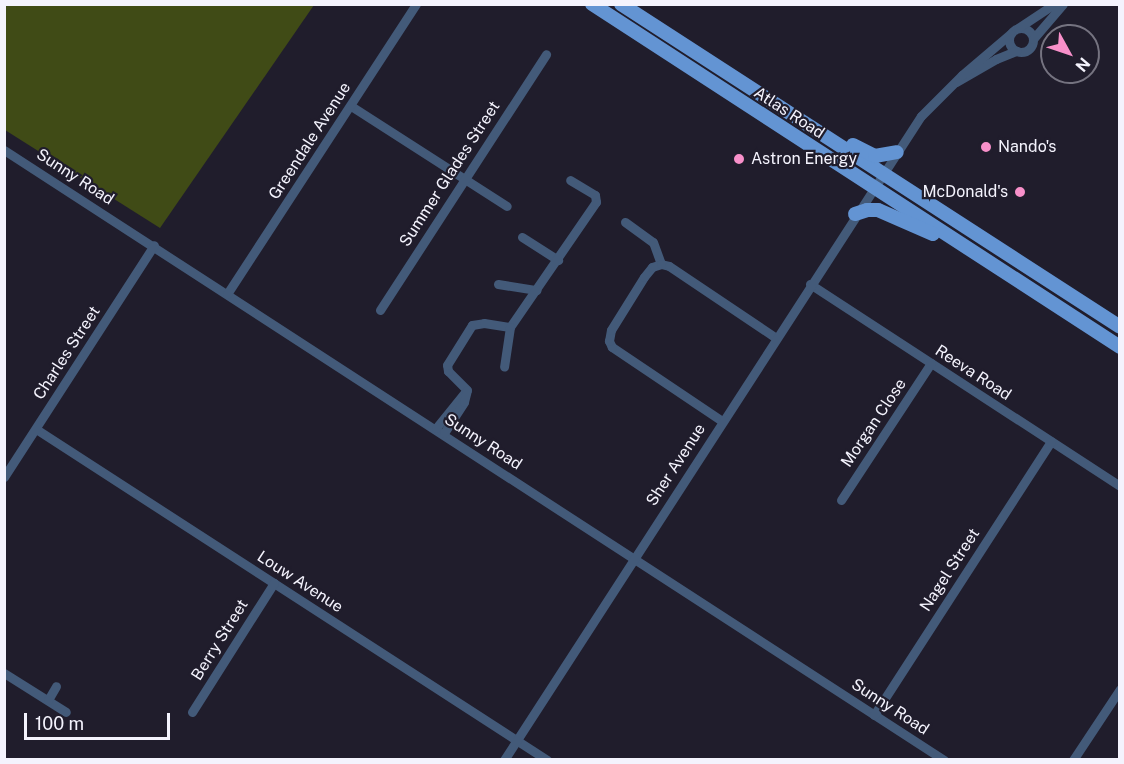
<!DOCTYPE html>
<html>
<head>
<meta charset="utf-8">
<style>
  body { margin:0 }
  #map { position:relative; width:1124px; height:764px; overflow:hidden; background:#201d2c; font-family:"Public Sans",sans-serif }
  div>[style] { position:absolute }
  [style*='--x'] { left:calc(var(--x)*1px); top:calc(var(--y)*1px); width:calc(var(--w)*1px); rotate:calc(var(--a)*1deg) }
  .green>* { inset:0; background:#404b16 }
  .street>* { height:9px; margin:-4.5px; padding:0 4.5px; transform-origin:4.5px; border-radius:4.5px; background:#435a79 }
  .street>.ring { margin:-4.5px; padding:0; box-sizing:content-box; background:none; border:9px solid #435a79; border-radius:50% }
  .primary>* { height:14px; margin:-7px; padding:0 7px; transform-origin:7px; border-radius:7px; background:#6394d3 }
  .dots>* { width:16px; height:16px; translate:-50% -50%; box-sizing:border-box; border:3px solid #201d2c; border-radius:50% }
  span { translate:-50% -50%; white-space:nowrap; text-align:center; line-height:1.15; -webkit-text-stroke:4.5px #201d2c; paint-order:stroke }
  .street-label { font-size:16px; color:#f4f3fd }
  .poi-label { font-size:16px; color:#f4f3fd }
  .left { translate:0 -50%; text-align:left }
  .right { translate:-100% -50%; text-align:right }
  .frame { position:absolute; inset:0; border:6px solid #f4f3fd; pointer-events:none }
  .north { position:absolute; left:1040px; top:24px; width:60px; height:60px; box-sizing:border-box; background:#201d2c; border:2px solid #757380; border-radius:50%; rotate:130deg; font-size:16px; font-weight:700; line-height:24px; text-align:center; color:#f4f3fd }
  .north::after { content:''; display:block; margin:auto; width:21px; height:27px; background:#f890ca; clip-path:polygon(50% 0,100% 100%,50% 72%,0 100%) }
  .scale { position:absolute; left:24px; top:713px; width:146px; height:27px; box-sizing:border-box; border:3px solid #f4f3fd; border-top:0; padding-left:8px; font-size:18px; line-height:21px; white-space:nowrap; color:#f4f3fd; -webkit-text-stroke:4px #201d2c; paint-order:stroke }
</style>
</head>
<body>
<div id="map">
  <div class="green">
    <div style="clip-path:polygon(4px 5px,5px 4px,314px 5px,160px 228px,5px 130px)"></div>
  </div>
  <div class="street">
    <div class="ring" style="left:1009px;top:28px;width:15px;height:15px"></div>
    <div style="--x:1018;--y:28;--w:43;--a:-33.7"></div>
    <div style="--x:1033;--y:39;--w:46;--a:-49.4"></div>
    <div style="--x:956;--y:82;--w:46;--a:-29.9"></div>
    <div style="--x:996;--y:59;--w:22;--a:-22"></div>
    <div style="--x:351;--y:106;--w:185;--a:32.7"></div>
    <div style="--x:4;--y:150;--w:1121;--a:32.98"></div>
    <div style="--x:625;--y:222;--w:34;--a:36"></div>
    <div style="--x:653;--y:242;--w:23;--a:70"></div>
    <div style="--x:522;--y:237;--w:43;--a:32.6"></div>
    <div style="--x:498;--y:284;--w:39;--a:9"></div>
    <div style="--x:810;--y:284;--w:370;--a:33.1"></div>
    <div style="--x:227;--y:294;--w:346;--a:-56.9"></div>
    <div style="--x:380;--y:310;--w:305;--a:-57"></div>
    <div style="--x:510;--y:327;--w:152;--a:-55.5"></div>
    <div style="--x:596;--y:202;--w:7;--a:-98"></div>
    <div style="--x:595;--y:195;--w:29;--a:-149"></div>
    <div style="--x:467;--y:390;--w:27;--a:-135"></div>
    <div style="--x:448;--y:371;--w:6;--a:-99"></div>
    <div style="--x:447;--y:365;--w:47;--a:-58"></div>
    <div style="--x:472;--y:325;--w:12;--a:-9"></div>
    <div style="--x:484;--y:323;--w:26;--a:9"></div>
    <div style="--x:510;--y:327;--w:40;--a:98.5"></div>
    <div style="--x:722;--y:421;--w:133;--a:-146.1"></div>
    <div style="--x:612;--y:347;--w:7;--a:-117"></div>
    <div style="--x:609;--y:341;--w:11;--a:-80"></div>
    <div style="--x:611;--y:330;--w:62;--a:-58.1"></div>
    <div style="--x:644;--y:277;--w:13;--a:-51"></div>
    <div style="--x:652;--y:267;--w:9;--a:-18"></div>
    <div style="--x:661;--y:264;--w:8;--a:14"></div>
    <div style="--x:669;--y:266;--w:129;--a:33.9"></div>
    <div style="--x:436;--y:428;--w:46;--a:-51.1"></div>
    <div style="--x:36;--y:429;--w:609;--a:32.93"></div>
    <div style="--x:444;--y:433;--w:37;--a:-57"></div>
    <div style="--x:464;--y:402;--w:12;--a:-76"></div>
    <div style="--x:4;--y:477;--w:276;--a:-57.1"></div>
    <div style="--x:841;--y:500;--w:164;--a:-56.7"></div>
    <div style="--x:4;--y:673;--w:73;--a:32.2"></div>
    <div style="--x:48;--y:700;--w:16;--a:-60"></div>
    <div style="--x:192;--y:712;--w:153;--a:-57.6"></div>
    <div style="--x:874;--y:715;--w:326;--a:-57.1"></div>
    <div style="--x:504;--y:760;--w:767;--a:-57.08"></div>
    <div style="--x:921;--y:116;--w:58;--a:-45"></div>
    <div style="--x:962;--y:75;--w:63;--a:-40.5"></div>
    <div style="--x:1073;--y:760;--w:85;--a:-56.5"></div>
  </div>
  <div class="primary">
    <div style="--x:592;--y:4;--w:630;--a:33.01"></div>
    <div style="--x:621;--y:4;--w:594;--a:32.91"></div>
    <div style="--x:853;--y:145;--w:25;--a:27"></div>
    <div style="--x:875;--y:156;--w:22;--a:-10"></div>
    <div style="--x:855;--y:214;--w:13;--a:-18"></div>
    <div style="--x:867;--y:210;--w:11;--a:0"></div>
    <div style="--x:878;--y:210;--w:60;--a:23.6"></div>
  </div>
  <div class="dots">
    <div style="left:986px;top:147px;background:#f890ca"></div>
    <div style="left:739px;top:159px;background:#f890ca"></div>
    <div style="left:1020px;top:192px;background:#f890ca"></div>
  </div>
  <div class="street-label">
    <span style="left:789px;top:113px;rotate:33deg">Atlas Road</span>
    <span style="left:310px;top:141px;rotate:-57deg">Greendale Avenue</span>
    <span style="left:450px;top:174px;rotate:-57deg">Summer Glades Street</span>
    <span style="left:75px;top:177px;rotate:33deg">Sunny Road</span>
    <span style="left:67px;top:353px;rotate:-57deg">Charles Street</span>
    <span style="left:973px;top:373px;rotate:33deg">Reeva Road</span>
    <span style="left:874px;top:423px;rotate:-56deg">Morgan Close</span>
    <span style="left:483px;top:442px;rotate:33deg">Sunny Road</span>
    <span style="left:676px;top:465px;rotate:-57deg">Sher Avenue</span>
    <span style="left:950px;top:570px;rotate:-57deg">Nagel Street</span>
    <span style="left:300px;top:582px;rotate:33deg">Louw Avenue</span>
    <span style="left:220px;top:640px;rotate:-58deg">Berry Street</span>
    <span style="left:890px;top:707px;rotate:33deg">Sunny Road</span>
  </div>
  <div class="poi-label">
    <span class="left" style="left:998px;top:147px">Nando's</span>
    <span class="left" style="left:751px;top:159px">Astron Energy</span>
    <span class="right" style="left:1008px;top:192px">McDonald's</span>
  </div>
  <div class="frame"></div>
  <div class="north">N</div>
  <div class="scale">100 m</div>
</div>
</body>
</html>
